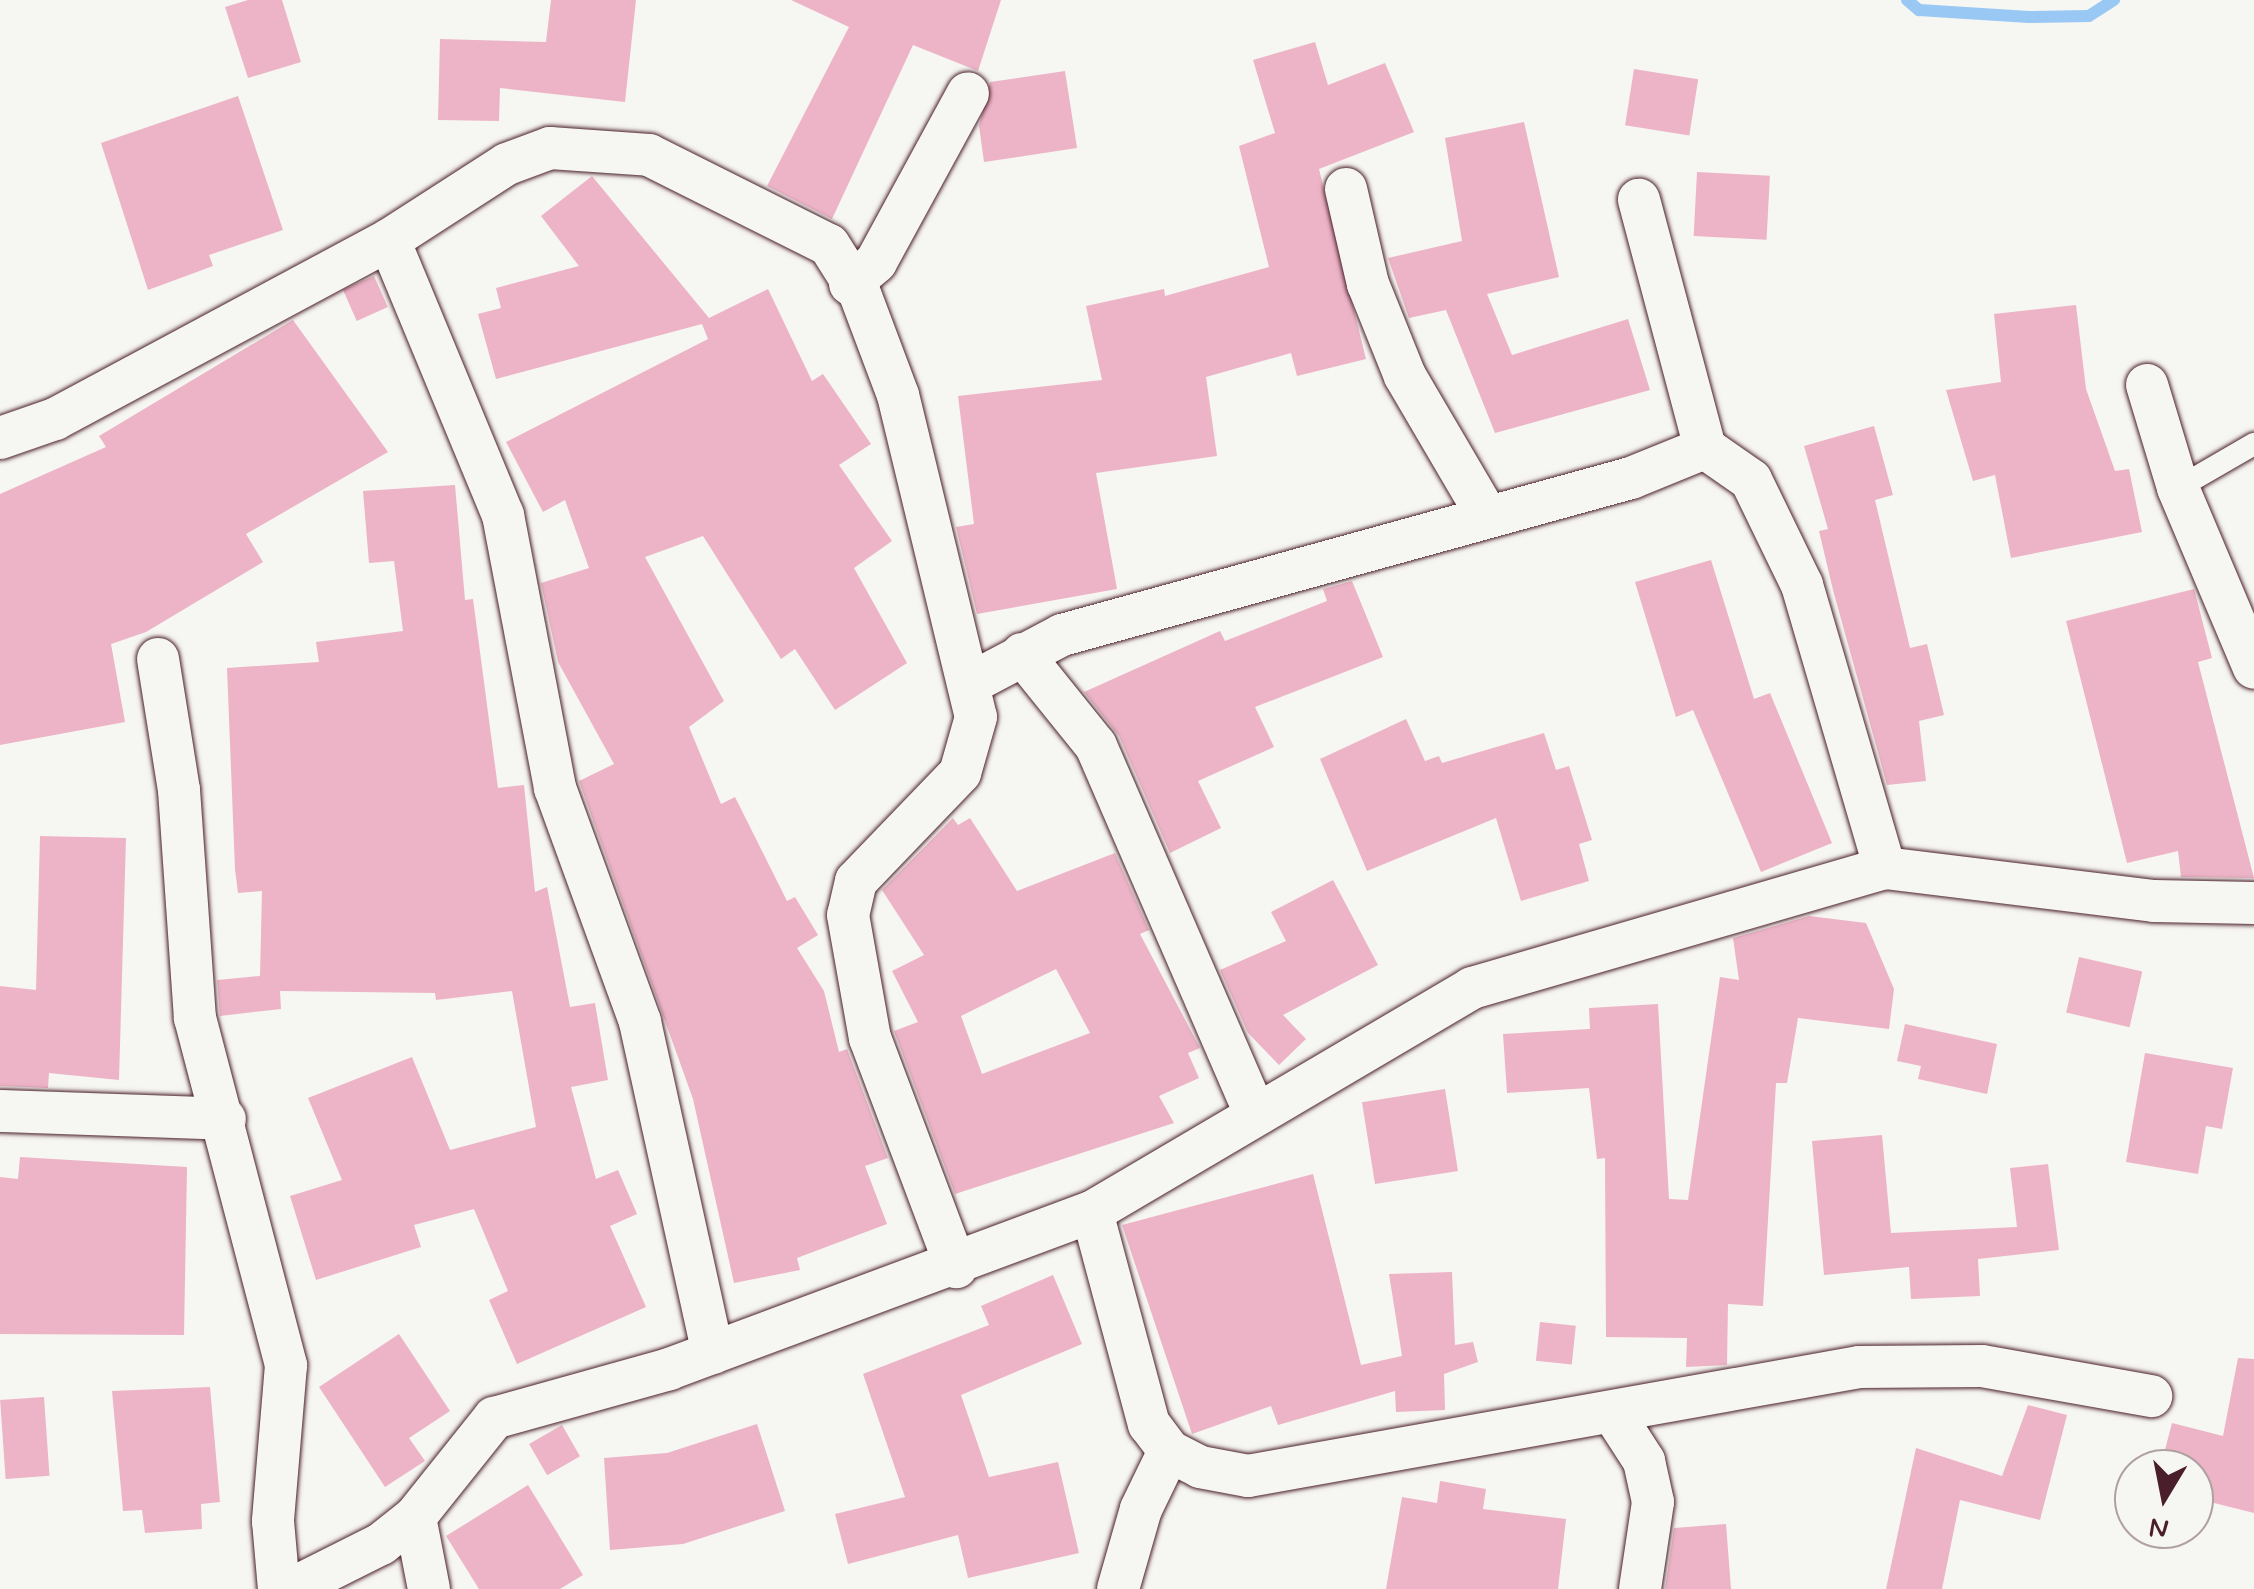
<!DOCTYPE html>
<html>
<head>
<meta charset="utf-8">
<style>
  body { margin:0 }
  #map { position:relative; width:2254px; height:1589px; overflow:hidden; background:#f6f6f2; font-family:Mynerve,sans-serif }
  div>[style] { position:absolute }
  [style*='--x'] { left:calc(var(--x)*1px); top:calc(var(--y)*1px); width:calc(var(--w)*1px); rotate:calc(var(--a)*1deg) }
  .stream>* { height:12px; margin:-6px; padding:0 6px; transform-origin:6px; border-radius:6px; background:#99c8f4 }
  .building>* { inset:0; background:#edb4c7; transform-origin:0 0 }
  .roads { filter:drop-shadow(0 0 2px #4a1f2b) drop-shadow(0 0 2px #4a1f2b) }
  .service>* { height:22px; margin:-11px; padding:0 11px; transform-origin:11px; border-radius:11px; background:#f6f6f2 }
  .minor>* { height:42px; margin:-21px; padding:0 21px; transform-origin:21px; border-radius:21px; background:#f6f6f2 }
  span { translate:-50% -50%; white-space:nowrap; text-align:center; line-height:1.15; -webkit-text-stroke:10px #f6f6f2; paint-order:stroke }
  .north { position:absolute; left:2114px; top:1449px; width:100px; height:100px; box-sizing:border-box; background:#f6f6f2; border:2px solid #b1a0a2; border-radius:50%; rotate:190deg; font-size:28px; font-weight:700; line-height:40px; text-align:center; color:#4a1f2b }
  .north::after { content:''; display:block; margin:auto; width:35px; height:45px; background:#4a1f2b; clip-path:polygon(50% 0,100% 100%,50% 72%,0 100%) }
</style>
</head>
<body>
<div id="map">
  <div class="stream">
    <div style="--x:1907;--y:0;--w:16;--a:40"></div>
    <div style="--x:1919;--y:10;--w:110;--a:3.6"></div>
    <div style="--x:2029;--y:17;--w:60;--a:-1"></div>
    <div style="--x:2089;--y:16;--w:30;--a:-33"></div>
  </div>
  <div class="building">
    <div style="clip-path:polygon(248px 0,282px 0,301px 62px,248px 78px,225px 7px)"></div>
    <div style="clip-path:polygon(551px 0,636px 0,625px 102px,500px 88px,499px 121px,438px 120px,440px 39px,546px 42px)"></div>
    <div style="clip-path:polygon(791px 0,1001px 0,978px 71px,913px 45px,832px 219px,767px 186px,849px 27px)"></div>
    <div style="clip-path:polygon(1315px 42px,1328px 85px,1385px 63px,1414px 132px,1319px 169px,1366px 359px,1297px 376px,1291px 353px,1206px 377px,1217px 456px,1096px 473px,1117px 589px,977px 614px,956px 527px,974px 524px,958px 396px,1102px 380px,1086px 306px,1164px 289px,1165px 296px,1269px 267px,1239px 146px,1275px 133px,1253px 60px)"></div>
    <div style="left:1634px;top:69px;width:65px;height:57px;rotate:9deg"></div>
    <div style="clip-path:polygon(1065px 71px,1077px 148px,984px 162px,979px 126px,990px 82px)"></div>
    <div style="clip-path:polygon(238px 96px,283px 230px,209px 255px,213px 266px,148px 290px,101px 143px)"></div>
    <div style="clip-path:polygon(1524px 122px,1559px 277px,1487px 294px,1512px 355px,1628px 319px,1650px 390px,1495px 433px,1446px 310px,1409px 318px,1388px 258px,1462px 241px,1445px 138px)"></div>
    <div style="left:1697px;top:172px;width:73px;height:64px;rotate:3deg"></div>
    <div style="clip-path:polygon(592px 176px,709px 318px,768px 289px,812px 381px,823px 374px,871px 444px,839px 465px,892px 541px,854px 568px,907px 663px,835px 710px,795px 649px,781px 659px,703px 536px,645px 557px,724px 701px,689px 727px,721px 804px,735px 797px,787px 901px,795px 897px,818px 935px,797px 948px,824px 991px,839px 1052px,847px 1049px,888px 1158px,865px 1166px,887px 1224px,797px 1258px,800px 1270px,734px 1283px,693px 1099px,579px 781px,614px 764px,558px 662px,541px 583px,589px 568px,565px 500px,543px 512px,506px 442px,708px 339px,702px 324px,496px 379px,478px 314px,501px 308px,496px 288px,579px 266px,541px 216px)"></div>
    <div style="left:374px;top:276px;width:34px;height:34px;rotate:66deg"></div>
    <div style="clip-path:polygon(2076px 305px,2086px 389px,2115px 471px,2129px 469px,2142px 532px,2011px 558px,1995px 475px,1973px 481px,1946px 390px,2001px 382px,1994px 314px)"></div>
    <div style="clip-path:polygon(293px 320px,388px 452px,246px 534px,263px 562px,146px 632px,111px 644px,125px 722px,0 745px,0 494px,106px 447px,99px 436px)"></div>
    <div style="clip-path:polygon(1874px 426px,1893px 495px,1875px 500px,1910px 648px,1927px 644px,1944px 715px,1919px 721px,1926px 781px,1887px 785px,1833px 590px,1819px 531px,1828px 529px,1804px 446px)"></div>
    <div style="clip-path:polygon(455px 485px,465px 600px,473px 599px,498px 788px,524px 785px,535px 892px,547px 887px,570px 1007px,595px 1003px,608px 1080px,571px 1087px,596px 1179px,618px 1170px,637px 1214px,610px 1226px,646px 1307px,517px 1364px,489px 1300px,508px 1291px,474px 1209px,414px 1225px,421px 1247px,316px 1280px,290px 1196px,342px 1180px,308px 1098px,412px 1057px,450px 1150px,536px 1127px,512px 991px,436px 1000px,435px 993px,280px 991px,281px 1009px,220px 1016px,217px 980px,260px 976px,262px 891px,238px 893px,235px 869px,227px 668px,319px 662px,316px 642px,403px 631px,394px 561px,369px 563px,363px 491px)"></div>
    <div style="clip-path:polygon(1711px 560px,1754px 699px,1770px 693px,1832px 843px,1761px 872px,1693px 710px,1676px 717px,1635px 582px)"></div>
    <div style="clip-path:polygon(1352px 581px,1383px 657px,1255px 707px,1274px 747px,1198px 781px,1221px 828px,1170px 853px,1119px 736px,1084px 692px,1220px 631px,1225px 641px,1327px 601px,1323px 589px)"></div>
    <div style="clip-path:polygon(2194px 589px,2212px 658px,2198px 662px,2254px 878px,2181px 877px,2178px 851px,2127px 863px,2066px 621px)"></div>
    <div style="clip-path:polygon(1406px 719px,1425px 761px,1439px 756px,1442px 763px,1544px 733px,1556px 770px,1569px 766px,1592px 840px,1579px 844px,1589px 881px,1521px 901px,1496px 818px,1367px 871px,1320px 759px)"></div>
    <div style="clip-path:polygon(evenodd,953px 818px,958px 825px,970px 818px,1017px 891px,1115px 853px,1149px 930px,1140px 934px,1200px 1048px,1188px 1053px,1199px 1078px,1159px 1096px,1174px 1123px,955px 1194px,894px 1031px,918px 1022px,892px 971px,924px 955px,882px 890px,953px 818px,1056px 969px,1090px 1033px,982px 1074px,961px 1016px,1056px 969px)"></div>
    <div style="clip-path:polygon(40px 836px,126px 838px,119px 1080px,49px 1073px,48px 1088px,0 1086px,0 986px,36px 990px)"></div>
    <div style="clip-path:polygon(1333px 880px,1378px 965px,1283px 1015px,1306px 1039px,1279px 1065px,1248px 1033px,1220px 970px,1286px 941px,1271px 912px)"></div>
    <div style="clip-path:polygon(1809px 916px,1866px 923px,1894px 989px,1889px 1029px,1798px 1018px,1787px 1083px,1776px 1083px,1763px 1306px,1728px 1304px,1727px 1365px,1686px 1367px,1687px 1338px,1606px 1337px,1605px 1158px,1597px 1159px,1589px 1088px,1507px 1093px,1503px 1034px,1590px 1029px,1589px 1008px,1658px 1004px,1669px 1199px,1688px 1200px,1720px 977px,1739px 980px,1733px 938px)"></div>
    <div style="left:2079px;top:957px;width:65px;height:57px;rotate:13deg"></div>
    <div style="clip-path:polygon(1905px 1024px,1997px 1044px,1987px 1094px,1918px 1079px,1921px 1066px,1897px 1061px)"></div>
    <div style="clip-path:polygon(2145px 1053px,2233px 1068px,2222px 1129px,2206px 1126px,2198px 1174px,2126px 1162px)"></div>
    <div style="left:1445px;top:1089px;width:83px;height:84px;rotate:81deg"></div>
    <div style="clip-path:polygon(1882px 1135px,1891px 1233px,2017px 1227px,2010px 1168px,2048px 1164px,2059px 1250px,1978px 1259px,1980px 1296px,1911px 1299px,1909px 1267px,1824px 1275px,1812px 1141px)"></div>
    <div style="clip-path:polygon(20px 1157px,187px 1167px,184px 1335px,0 1334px,0 1177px,18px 1179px)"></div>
    <div style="clip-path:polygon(1313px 1174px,1361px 1365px,1402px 1356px,1389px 1274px,1452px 1272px,1455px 1345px,1473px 1342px,1478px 1362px,1444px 1374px,1445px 1410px,1396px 1412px,1395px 1391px,1278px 1425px,1271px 1406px,1192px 1434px,1122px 1225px)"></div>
    <div style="clip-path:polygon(1053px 1275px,1082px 1344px,961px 1395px,989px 1477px,1058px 1462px,1079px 1553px,968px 1578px,958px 1535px,848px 1564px,835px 1514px,905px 1497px,863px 1374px,989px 1325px,981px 1306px)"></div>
    <div style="left:1540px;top:1322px;width:36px;height:39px;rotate:6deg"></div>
    <div style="clip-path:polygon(399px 1334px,450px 1411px,409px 1438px,425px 1461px,385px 1487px,319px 1387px)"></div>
    <div style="clip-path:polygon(2238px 1358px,2254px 1359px,2254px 1513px,2194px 1498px,2194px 1469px,2160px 1469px,2172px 1423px,2223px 1436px)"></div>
    <div style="clip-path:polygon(210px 1387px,220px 1502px,201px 1504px,202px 1529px,145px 1533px,142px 1510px,123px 1511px,112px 1391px)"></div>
    <div style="left:44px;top:1397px;width:79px;height:44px;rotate:86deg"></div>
    <div style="clip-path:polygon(2028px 1405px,2067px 1415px,2040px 1520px,1960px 1500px,1942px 1589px,1886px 1589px,1916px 1448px,2002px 1476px)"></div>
    <div style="clip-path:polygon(757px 1424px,785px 1511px,683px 1544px,610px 1550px,604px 1458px,667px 1453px)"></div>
    <div style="left:562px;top:1425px;width:36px;height:38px;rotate:60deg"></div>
    <div style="clip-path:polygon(1440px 1481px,1486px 1489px,1483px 1509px,1566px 1519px,1558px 1589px,1386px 1589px,1402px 1497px,1437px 1503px)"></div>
    <div style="clip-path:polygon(528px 1485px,583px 1575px,560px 1589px,479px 1589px,446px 1536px)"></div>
    <div style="clip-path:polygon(1726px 1524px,1731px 1589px,1665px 1589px,1674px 1528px)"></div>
  </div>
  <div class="roads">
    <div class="service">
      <div style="--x:2178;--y:488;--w:88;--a:-30.1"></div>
    </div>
    <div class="minor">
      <div style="--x:1346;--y:189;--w:98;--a:77"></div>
      <div style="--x:1368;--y:284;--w:99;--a:68.1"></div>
      <div style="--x:1405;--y:376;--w:160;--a:59.6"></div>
      <div style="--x:389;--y:240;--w:298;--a:67.5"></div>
      <div style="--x:503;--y:515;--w:278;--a:79.2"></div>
      <div style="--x:555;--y:788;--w:249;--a:70"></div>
      <div style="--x:640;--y:1022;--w:339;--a:77.6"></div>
      <div style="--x:850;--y:284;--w:34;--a:-40"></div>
      <div style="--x:876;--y:262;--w:192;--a:-61.4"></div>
      <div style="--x:2147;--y:385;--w:108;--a:73.2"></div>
      <div style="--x:2178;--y:488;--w:195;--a:67.1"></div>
      <div style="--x:0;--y:438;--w:58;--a:-19.1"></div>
      <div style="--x:55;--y:419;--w:379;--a:-28.2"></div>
      <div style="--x:389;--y:240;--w:140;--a:-32.8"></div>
      <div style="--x:507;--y:164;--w:46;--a:-20.4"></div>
      <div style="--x:550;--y:148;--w:99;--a:4"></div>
      <div style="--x:649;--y:155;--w:201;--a:26.6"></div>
      <div style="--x:829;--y:245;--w:58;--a:57.7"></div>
      <div style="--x:860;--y:294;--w:108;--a:69.4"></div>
      <div style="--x:898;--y:395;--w:331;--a:76.4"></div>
      <div style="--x:976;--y:717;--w:58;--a:105.9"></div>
      <div style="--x:960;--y:773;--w:150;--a:133.9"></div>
      <div style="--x:856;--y:881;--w:35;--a:103"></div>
      <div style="--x:848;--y:915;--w:125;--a:79.9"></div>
      <div style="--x:870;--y:1038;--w:245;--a:69.4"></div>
      <div style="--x:1705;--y:448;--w:56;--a:34.8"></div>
      <div style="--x:1751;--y:480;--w:117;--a:64.1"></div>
      <div style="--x:1802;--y:585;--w:295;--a:73.7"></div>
      <div style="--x:1022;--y:654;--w:118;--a:51.2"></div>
      <div style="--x:1096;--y:746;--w:402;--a:66.6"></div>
      <div style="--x:158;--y:659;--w:133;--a:80.9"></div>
      <div style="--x:179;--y:790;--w:229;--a:86"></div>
      <div style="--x:195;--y:1018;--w:359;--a:75.3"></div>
      <div style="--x:286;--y:1365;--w:157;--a:94.8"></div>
      <div style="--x:273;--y:1521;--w:68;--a:85"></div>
      <div style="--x:969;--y:684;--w:105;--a:-27.8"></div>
      <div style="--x:1062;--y:635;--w:590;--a:-15.43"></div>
      <div style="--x:1631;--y:478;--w:80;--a:-22.1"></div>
      <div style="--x:1705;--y:448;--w:257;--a:-104.9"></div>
      <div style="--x:0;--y:1111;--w:225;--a:2"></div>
      <div style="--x:1092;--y:1212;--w:220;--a:75"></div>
      <div style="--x:1149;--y:1424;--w:34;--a:53"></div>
      <div style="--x:1169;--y:1451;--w:35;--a:27"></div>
      <div style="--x:1200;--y:1467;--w:49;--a:10.6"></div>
      <div style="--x:1248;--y:1476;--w:621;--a:-10.11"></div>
      <div style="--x:1859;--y:1367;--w:123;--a:-0.5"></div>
      <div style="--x:1982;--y:1366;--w:172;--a:10.1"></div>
      <div style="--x:1615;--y:1416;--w:54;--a:57.2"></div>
      <div style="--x:1644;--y:1461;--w:42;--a:77.6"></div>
      <div style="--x:1653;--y:1502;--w:88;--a:98.5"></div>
      <div style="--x:415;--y:1517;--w:73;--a:79"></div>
      <div style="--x:291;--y:1589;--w:101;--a:-26.6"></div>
      <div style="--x:381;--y:1544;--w:43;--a:-38.5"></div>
      <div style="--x:415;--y:1517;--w:127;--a:-51.4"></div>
      <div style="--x:494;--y:1418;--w:182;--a:-15.6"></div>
      <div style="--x:669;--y:1369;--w:451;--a:-20.4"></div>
      <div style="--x:1092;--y:1212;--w:441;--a:-30.5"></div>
      <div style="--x:1472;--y:988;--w:430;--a:-16.2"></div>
      <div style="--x:1885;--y:868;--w:271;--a:7"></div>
      <div style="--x:2154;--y:901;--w:100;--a:1.1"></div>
      <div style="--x:1118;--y:1589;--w:83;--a:-74"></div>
      <div style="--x:1141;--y:1509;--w:64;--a:-64.2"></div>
    </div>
  </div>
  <div class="north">N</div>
</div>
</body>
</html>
